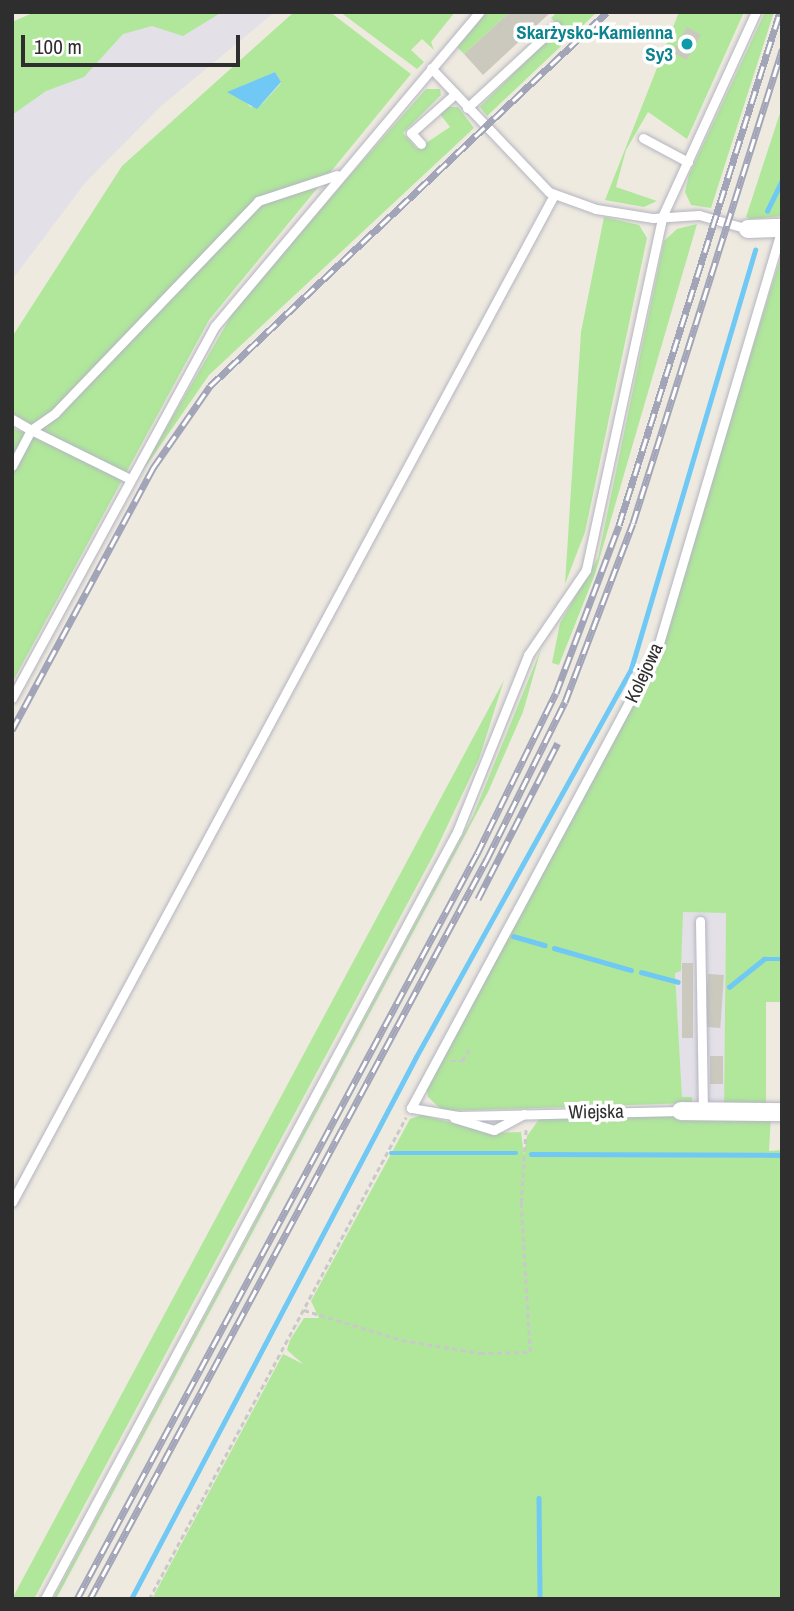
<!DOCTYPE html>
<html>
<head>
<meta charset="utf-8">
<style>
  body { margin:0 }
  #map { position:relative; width:794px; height:1611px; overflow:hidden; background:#efeae0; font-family:"Archivo Narrow",sans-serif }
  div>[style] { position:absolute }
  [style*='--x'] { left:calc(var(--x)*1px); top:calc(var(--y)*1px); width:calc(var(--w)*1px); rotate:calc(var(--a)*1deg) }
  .industrial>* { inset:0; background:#e3e0e8 }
  .green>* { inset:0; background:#b0e79b }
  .water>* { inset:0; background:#70c8f4 }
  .stream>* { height:4.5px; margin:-2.25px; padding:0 2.25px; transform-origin:2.25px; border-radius:2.25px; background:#70c8f4 }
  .building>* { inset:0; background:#cbc8be; transform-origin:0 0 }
  .path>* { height:2.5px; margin-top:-1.25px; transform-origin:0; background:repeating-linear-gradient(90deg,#c9c9c9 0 5px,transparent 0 8.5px) }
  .roads { filter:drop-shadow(0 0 2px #b4b5c1) drop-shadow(0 0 2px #b4b5c1) }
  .lane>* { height:9px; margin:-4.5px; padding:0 4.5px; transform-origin:4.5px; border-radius:4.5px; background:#fff }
  .street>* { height:18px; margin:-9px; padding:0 9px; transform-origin:9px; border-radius:9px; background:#fff }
  .rail>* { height:7px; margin-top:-3.5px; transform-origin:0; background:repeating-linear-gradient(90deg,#fff 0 13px,#a2a4b8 0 26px); box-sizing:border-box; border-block:2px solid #a2a4b8 }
  .dots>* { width:19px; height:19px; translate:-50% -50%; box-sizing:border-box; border:4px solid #fff; border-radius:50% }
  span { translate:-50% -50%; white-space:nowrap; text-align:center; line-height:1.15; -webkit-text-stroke:7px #fff; paint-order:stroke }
  .culture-label { font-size:19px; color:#0d838f; font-weight:700 }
  .right { translate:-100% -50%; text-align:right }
  .street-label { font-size:19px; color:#2e2e2e }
  .frame { position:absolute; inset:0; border:14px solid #2e2e2e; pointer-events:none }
  .scale { position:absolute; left:21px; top:35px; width:219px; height:32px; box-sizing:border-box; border:4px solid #2e2e2e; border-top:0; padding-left:9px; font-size:21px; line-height:24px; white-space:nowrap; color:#2e2e2e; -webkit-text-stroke:5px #fff; paint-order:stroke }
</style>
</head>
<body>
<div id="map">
  <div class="industrial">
    <div style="clip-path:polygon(35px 12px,275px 12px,161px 106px,85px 183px,12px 280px,12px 22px)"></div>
    <div style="clip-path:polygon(682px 912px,726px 912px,724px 1103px,682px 1098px,675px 972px,681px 971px)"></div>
  </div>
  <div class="green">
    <div style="clip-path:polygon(35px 12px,222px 12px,183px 36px,152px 26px,123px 34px,84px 77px,46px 91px,12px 115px,12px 22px)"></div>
    <div style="clip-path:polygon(evenodd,294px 12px,330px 12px,411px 74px,209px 320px,12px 683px,12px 428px,39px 438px,44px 433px,12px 413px,12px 337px,122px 166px,294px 12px,275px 72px,281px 83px,262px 104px,251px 107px,237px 95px,235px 89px,275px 72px)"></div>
    <div style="clip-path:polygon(340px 12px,455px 12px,431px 42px,434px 50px,422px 39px,411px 50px,424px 62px,417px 69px)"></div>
    <div style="clip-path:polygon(487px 12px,510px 12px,464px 54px,457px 47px)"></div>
    <div style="clip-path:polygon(557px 12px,597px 12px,487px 116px,480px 107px,560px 27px,551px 18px)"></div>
    <div style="clip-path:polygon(679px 12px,744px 12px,687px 139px,648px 112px,626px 150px,616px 187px,657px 201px,644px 207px,605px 200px)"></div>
    <div style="clip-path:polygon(765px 12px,774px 12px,711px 208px,691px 205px,685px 192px,689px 175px)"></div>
    <div style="clip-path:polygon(426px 89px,440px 89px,441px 95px,403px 133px,417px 149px,450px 127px,440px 114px,449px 107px,458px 107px,474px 128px,209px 375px,135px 482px,241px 299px)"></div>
    <div style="clip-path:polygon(782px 107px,782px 216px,750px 219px,746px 217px)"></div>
    <div style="clip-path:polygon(604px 217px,639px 225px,647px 238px,585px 532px,565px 584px,581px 332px)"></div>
    <div style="clip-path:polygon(697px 224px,595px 574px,559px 665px,552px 663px,560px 623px,598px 558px,664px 241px,677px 229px)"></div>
    <div style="clip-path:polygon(782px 253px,782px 1002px,766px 1002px,766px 1107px,724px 1108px,726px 913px,683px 912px,681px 971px,675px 973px,682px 1097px,692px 1097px,692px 1103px,443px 1111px,428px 1097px,426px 1084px,653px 669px)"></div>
    <div style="clip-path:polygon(541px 649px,523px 712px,488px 792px,56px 1599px,53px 1599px,473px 816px)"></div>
    <div style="clip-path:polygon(504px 680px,479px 759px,434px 854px,34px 1599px,12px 1599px)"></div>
    <div style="clip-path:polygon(632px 1114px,771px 1116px,769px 1151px,782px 1150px,782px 1599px,152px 1599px,283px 1354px,303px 1364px,287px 1350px,290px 1340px,304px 1318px,319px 1318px,311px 1301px,410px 1119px,422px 1115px,491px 1133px,521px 1132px,524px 1155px,527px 1136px,541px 1117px)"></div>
  </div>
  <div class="water">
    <div style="clip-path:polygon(275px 72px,281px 82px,257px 109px,227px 92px)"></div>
  </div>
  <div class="stream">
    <div style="--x:767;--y:211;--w:34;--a:-64"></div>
    <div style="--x:513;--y:936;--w:33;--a:16"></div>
    <div style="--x:554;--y:948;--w:80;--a:15.9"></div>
    <div style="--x:641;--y:972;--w:38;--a:15"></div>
    <div style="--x:729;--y:987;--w:45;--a:-38.7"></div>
    <div style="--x:764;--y:959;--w:18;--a:0"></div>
    <div style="--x:391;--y:1153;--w:125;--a:0"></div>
    <div style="--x:531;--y:1154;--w:251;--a:0.2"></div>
    <div style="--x:539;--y:1498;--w:101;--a:89.4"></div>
    <div style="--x:131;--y:1599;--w:612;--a:-62.26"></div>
    <div style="--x:416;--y:1057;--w:444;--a:-61"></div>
    <div style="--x:631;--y:669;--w:437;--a:-73.5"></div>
  </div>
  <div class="building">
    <div style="clip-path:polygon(510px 12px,551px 12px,483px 75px,464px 54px)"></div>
    <div style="left:687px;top:27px;width:16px;height:29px;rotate:30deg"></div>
    <div style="left:682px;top:963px;width:11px;height:75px"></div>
    <div style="left:708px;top:974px;width:16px;height:53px;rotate:4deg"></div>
    <div style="left:710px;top:1056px;width:13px;height:28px"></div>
  </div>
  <div class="path">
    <div style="--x:451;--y:1061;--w:11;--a:0"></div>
    <div style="--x:462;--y:1061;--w:16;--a:-60"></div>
    <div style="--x:304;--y:1310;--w:102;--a:17"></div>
    <div style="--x:402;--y:1340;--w:79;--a:9.5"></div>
    <div style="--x:480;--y:1353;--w:50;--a:-1.1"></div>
    <div style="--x:530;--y:1352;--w:149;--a:-93.5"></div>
    <div style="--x:521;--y:1203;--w:76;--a:-86.2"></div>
    <div style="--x:149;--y:1599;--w:546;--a:-61.93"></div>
  </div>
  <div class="roads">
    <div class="lane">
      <div style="--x:431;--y:68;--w:171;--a:46.4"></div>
      <div style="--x:549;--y:192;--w:50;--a:19.9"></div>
      <div style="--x:596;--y:209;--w:58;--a:9"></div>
      <div style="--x:653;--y:218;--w:46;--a:-3.7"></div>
      <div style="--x:699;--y:215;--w:51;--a:15.9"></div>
      <div style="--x:467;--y:108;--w:121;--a:-42.7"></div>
      <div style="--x:643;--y:138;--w:51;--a:28.1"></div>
      <div style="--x:421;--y:144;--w:15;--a:-132"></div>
      <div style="--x:411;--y:133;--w:59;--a:-41.6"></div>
      <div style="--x:12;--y:419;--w:22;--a:30"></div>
      <div style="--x:31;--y:430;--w:29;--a:-35"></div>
      <div style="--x:55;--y:413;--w:294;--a:-46.2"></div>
      <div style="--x:258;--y:201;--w:83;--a:-18.2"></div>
      <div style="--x:12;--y:466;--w:41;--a:-62.2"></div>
      <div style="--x:31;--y:430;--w:110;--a:26.3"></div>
      <div style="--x:12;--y:698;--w:424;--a:-61.4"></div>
      <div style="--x:215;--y:326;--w:410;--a:-49.9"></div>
      <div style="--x:700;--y:921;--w:191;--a:89.1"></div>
      <div style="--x:681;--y:1111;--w:223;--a:178.7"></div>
      <div style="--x:458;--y:1116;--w:48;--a:-170.3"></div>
      <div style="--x:411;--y:1108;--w:520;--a:-61.76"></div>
      <div style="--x:657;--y:650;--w:439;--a:-73.5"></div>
      <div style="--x:454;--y:1118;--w:42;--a:16.7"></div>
      <div style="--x:494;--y:1130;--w:34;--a:-28"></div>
      <div style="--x:12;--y:1202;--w:1144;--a:-61.71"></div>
      <div style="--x:45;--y:1599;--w:871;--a:-61.76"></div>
      <div style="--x:457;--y:832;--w:191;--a:-68.1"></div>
      <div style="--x:528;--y:655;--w:103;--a:-55.7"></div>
      <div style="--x:586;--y:570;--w:361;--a:-77.8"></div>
      <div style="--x:662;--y:217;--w:226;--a:-65.4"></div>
    </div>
    <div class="street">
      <div style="--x:748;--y:229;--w:34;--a:-2"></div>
      <div style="--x:681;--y:1111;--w:101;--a:0.6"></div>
    </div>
  </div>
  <div class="rail">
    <div style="--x:12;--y:730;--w:298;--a:-61.7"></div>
    <div style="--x:153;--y:468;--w:100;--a:-55.2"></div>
    <div style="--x:210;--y:386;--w:545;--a:-43.29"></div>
    <div style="--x:478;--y:899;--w:175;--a:-62.9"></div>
    <div style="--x:77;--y:1599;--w:846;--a:-61.77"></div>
    <div style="--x:477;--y:854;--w:179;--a:-63.9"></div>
    <div style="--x:556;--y:693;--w:179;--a:-69.4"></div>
    <div style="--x:619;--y:525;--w:538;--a:-72.58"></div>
    <div style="--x:90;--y:1599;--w:840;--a:-61.79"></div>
    <div style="--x:487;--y:859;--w:175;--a:-63.6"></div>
    <div style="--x:565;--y:702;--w:191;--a:-69.2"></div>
    <div style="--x:633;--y:523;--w:497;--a:-72.5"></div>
  </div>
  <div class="dots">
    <div style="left:687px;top:44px;background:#0f9aa8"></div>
  </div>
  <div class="culture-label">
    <span class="right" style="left:673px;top:44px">Skarżysko-Kamienna<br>Sy3</span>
  </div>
  <div class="street-label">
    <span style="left:644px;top:673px;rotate:-65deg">Kolejowa</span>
    <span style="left:596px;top:1112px;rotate:-1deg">Wiejska</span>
  </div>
  <div class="frame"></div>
  <div class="scale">100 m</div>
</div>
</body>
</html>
